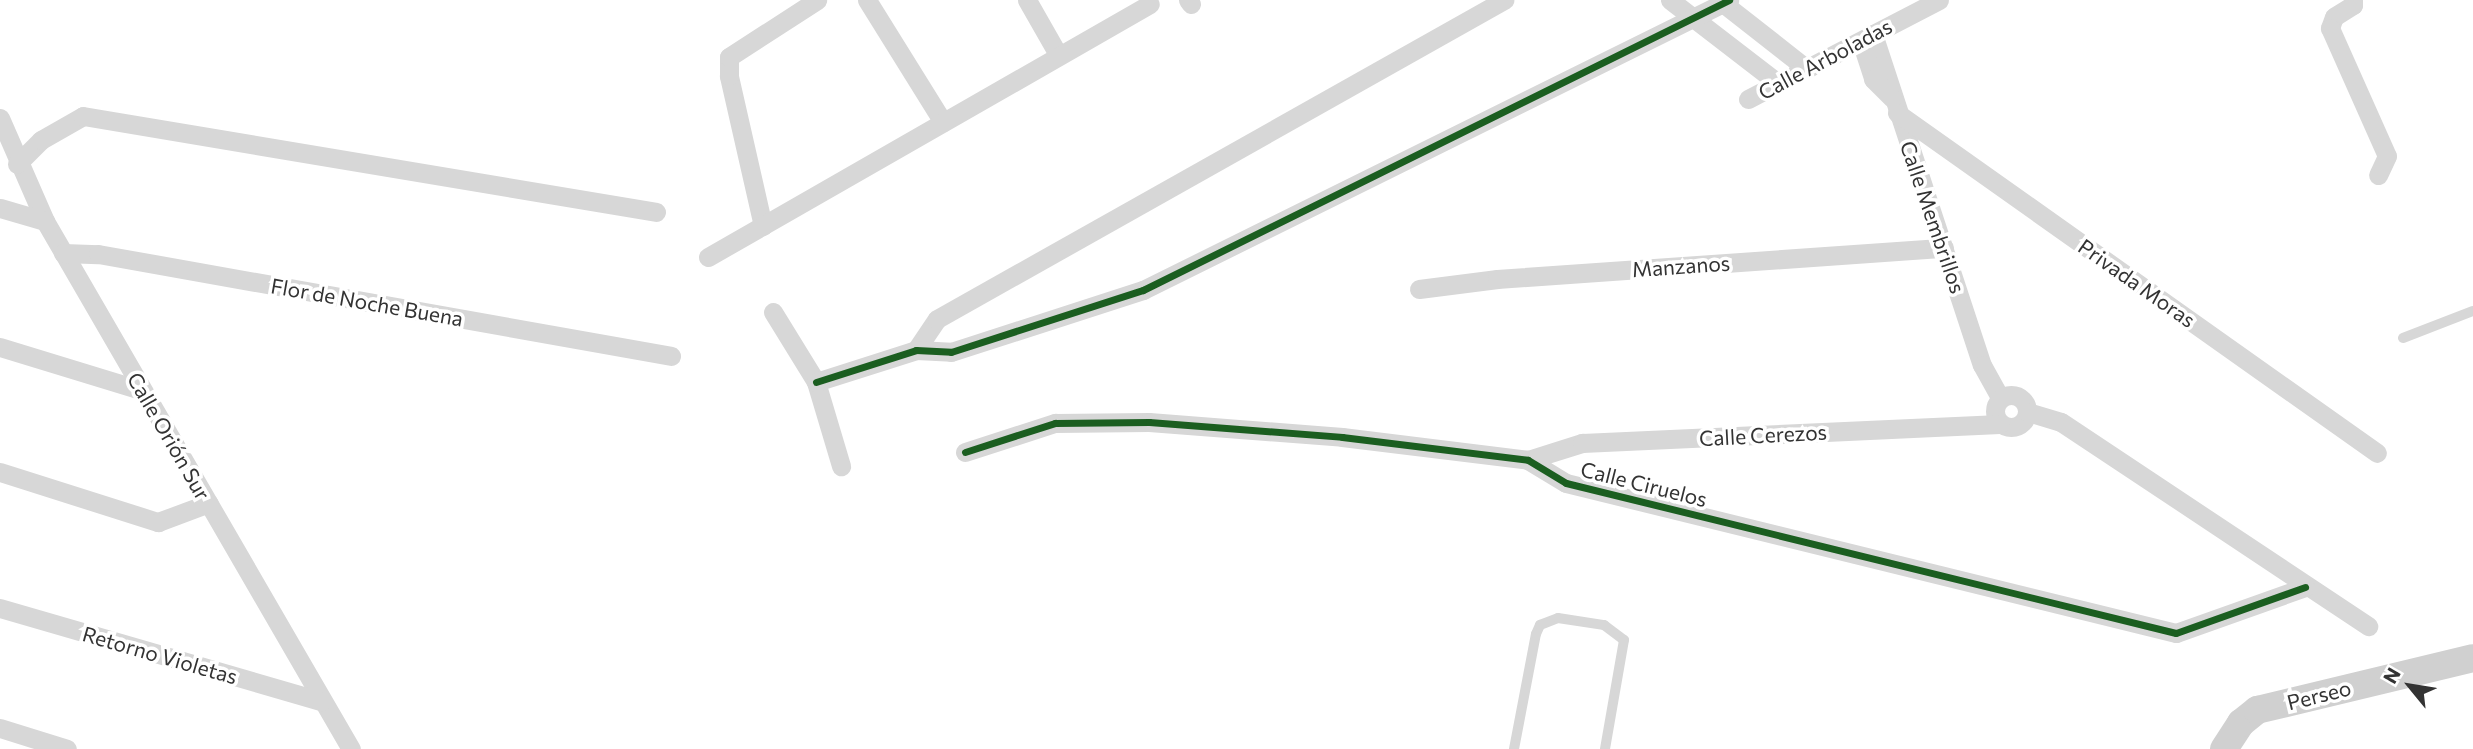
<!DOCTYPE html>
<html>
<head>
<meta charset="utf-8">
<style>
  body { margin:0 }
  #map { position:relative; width:2473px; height:749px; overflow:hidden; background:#fff; font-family:Commissioner,sans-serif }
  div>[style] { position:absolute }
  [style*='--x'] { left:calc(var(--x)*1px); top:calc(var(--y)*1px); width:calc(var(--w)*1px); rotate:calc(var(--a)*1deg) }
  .lane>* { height:10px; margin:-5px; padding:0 5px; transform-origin:5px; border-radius:5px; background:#d7d7d7 }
  .street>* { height:19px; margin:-9.5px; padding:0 9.5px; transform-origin:9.5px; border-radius:9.5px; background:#d7d7d7 }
  .street>.ring { margin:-9.5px; padding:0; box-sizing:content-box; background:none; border:19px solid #d7d7d7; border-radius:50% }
  .secondary>* { height:28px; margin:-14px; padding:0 14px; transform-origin:14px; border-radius:14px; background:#d0d0d0 }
  .cycleway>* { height:7px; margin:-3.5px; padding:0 3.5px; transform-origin:3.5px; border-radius:3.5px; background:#1b5e20 }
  span { translate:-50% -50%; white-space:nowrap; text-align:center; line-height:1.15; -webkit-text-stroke:7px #fff; paint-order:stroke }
  .street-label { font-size:21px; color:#333 }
  .north { position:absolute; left:2375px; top:651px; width:70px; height:70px; -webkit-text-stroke:5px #fff; paint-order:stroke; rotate:300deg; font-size:19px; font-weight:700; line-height:28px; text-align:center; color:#333 }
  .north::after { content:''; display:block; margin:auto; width:24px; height:32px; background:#333; clip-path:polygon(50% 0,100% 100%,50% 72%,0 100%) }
</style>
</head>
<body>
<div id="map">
  <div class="lane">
    <div style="--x:2403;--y:338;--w:75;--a:-21.1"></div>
    <div style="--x:1514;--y:749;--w:117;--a:-79.2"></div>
    <div style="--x:1536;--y:634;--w:10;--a:-66"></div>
    <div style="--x:1540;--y:625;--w:19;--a:-21"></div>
    <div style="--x:1558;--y:618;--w:47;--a:8.7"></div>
    <div style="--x:1604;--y:625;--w:25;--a:37"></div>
    <div style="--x:1624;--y:640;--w:111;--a:99.9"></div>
  </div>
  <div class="street">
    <div style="--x:867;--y:0;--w:144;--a:58.1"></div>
    <div style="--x:1027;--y:0;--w:64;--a:60.3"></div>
    <div style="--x:1188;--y:0;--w:5;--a:53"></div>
    <div style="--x:1670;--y:0;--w:138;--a:37.6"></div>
    <div style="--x:1719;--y:0;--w:112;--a:38.1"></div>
    <div style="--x:2353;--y:0;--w:5;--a:90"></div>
    <div style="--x:2353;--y:5;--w:22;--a:148"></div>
    <div style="--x:2334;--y:17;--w:12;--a:110"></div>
    <div style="--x:2330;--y:28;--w:140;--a:66"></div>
    <div style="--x:2387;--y:156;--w:21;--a:115"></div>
    <div style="--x:1873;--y:34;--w:348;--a:71.8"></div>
    <div style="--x:1982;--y:365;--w:38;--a:61"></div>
    <div style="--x:1861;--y:41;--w:40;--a:72"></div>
    <div style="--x:1873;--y:79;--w:27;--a:45"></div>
    <div style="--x:1748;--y:99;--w:215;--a:-27.4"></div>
    <div style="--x:1897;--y:113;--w:588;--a:35.31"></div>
    <div style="--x:0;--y:118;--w:112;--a:66.4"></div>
    <div style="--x:45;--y:221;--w:610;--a:59.91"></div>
    <div style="--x:17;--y:164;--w:34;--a:-45"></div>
    <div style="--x:41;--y:140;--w:48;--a:-29.7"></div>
    <div style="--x:83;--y:116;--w:581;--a:9.51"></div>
    <div style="--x:0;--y:208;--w:47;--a:16.1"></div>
    <div style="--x:763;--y:226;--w:154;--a:-102.8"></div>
    <div style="--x:729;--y:76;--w:19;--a:-90"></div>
    <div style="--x:729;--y:57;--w:105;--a:-32.9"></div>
    <div style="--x:63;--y:253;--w:35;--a:2"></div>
    <div style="--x:98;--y:254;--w:582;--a:10.09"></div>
    <div style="--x:708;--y:257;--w:509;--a:-29.79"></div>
    <div style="--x:1419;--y:289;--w:79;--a:-7.3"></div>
    <div style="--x:1497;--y:279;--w:448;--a:-4"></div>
    <div style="--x:773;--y:312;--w:82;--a:58.4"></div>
    <div style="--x:816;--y:382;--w:88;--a:73.4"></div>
    <div style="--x:0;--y:347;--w:147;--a:17"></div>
    <div style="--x:916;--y:350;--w:37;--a:-56"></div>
    <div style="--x:937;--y:319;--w:651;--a:-29.36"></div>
    <div style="--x:816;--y:382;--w:105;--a:-17.7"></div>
    <div style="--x:916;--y:350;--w:35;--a:3"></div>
    <div style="--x:951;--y:352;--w:202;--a:-17.9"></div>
    <div style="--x:1143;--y:290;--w:654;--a:-26.33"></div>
    <div class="ring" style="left:1995px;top:395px;width:13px;height:13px"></div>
    <div style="--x:2028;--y:412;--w:34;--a:17"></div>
    <div style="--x:2061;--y:422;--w:369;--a:33.6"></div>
    <div style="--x:965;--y:452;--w:95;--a:-17.9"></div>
    <div style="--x:1055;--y:423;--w:94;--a:-0.6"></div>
    <div style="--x:1149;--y:422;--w:194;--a:4.4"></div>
    <div style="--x:1342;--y:437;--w:187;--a:7"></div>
    <div style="--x:1528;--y:460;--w:44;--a:31.2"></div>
    <div style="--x:1566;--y:483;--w:628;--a:13.82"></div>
    <div style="--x:2176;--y:633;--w:137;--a:-19.6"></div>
    <div style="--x:1528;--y:460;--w:57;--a:-17.5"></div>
    <div style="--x:1582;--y:443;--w:418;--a:-2.6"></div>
    <div style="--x:0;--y:472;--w:166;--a:17.6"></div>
    <div style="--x:158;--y:522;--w:54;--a:-20.4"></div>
    <div style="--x:0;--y:608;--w:334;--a:16.2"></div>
    <div style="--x:0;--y:728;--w:70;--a:17.4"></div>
  </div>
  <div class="secondary">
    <div style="--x:2224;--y:749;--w:31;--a:-57"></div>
    <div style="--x:2241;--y:723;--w:21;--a:-39"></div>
    <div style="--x:2257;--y:710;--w:222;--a:-13.5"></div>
  </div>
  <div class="cycleway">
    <div style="--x:816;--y:382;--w:105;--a:-17.7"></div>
    <div style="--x:916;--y:350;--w:35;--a:3"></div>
    <div style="--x:951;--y:352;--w:202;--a:-17.9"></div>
    <div style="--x:1143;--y:290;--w:654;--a:-26.33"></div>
    <div style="--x:965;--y:452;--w:95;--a:-17.9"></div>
    <div style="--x:1055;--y:423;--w:94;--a:-0.6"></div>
    <div style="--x:1149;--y:422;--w:194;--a:4.4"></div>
    <div style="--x:1342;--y:437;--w:187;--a:7"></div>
    <div style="--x:1528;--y:460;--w:44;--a:31.2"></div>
    <div style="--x:1566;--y:483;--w:628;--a:13.82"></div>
    <div style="--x:2176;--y:633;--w:137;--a:-19.6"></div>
  </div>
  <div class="street-label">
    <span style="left:1825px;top:59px;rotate:-28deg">Calle Arboladas</span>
    <span style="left:1933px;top:217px;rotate:71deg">Calle Membrillos</span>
    <span style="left:1681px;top:266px;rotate:-4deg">Manzanos</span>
    <span style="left:2137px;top:283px;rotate:35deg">Privada Moras</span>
    <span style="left:367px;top:302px;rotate:10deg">Flor de Noche Buena</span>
    <span style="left:1763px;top:435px;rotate:-3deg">Calle Cerezos</span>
    <span style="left:169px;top:436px;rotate:60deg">Calle Orión Sur</span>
    <span style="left:1644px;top:484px;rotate:14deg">Calle Ciruelos</span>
    <span style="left:160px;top:655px;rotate:16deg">Retorno Violetas</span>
    <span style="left:2319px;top:695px;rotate:-14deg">Perseo</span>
  </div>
  <div class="north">N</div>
</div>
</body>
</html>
